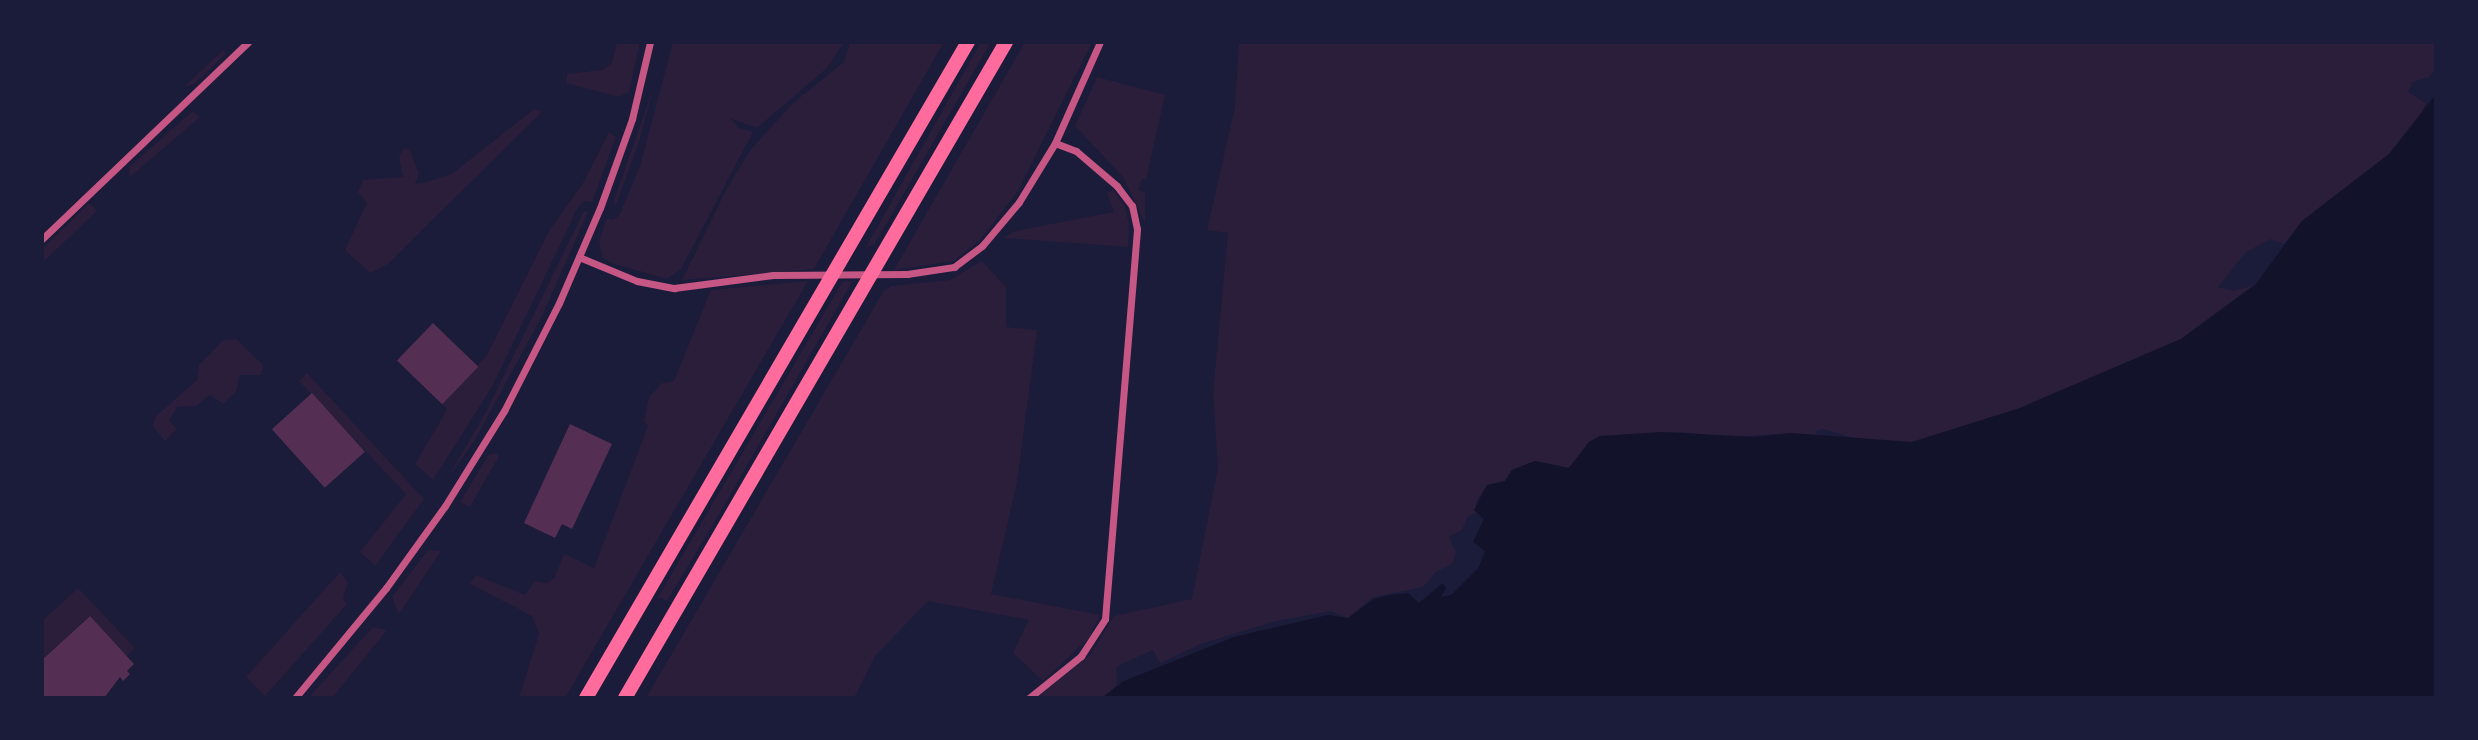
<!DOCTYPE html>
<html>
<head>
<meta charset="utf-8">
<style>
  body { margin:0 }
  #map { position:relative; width:2478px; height:740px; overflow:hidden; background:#1b1b3a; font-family:"Golos Text",sans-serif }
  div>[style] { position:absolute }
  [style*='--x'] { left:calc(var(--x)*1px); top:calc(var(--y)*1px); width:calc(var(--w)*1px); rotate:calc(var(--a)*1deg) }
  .green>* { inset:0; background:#2a1e3b }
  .water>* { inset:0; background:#12122b }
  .building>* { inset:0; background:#542f53; transform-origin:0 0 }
  .minor>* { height:7px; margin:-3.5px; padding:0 3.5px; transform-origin:3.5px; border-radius:3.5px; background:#c65784 }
  .motorway>* { height:14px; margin:-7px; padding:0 7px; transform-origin:7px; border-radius:7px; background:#ff6b9d }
  span { translate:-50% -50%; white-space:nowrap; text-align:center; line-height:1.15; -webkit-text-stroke:7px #1b1b3a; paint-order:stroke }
  .frame { position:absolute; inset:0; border:44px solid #1b1b3a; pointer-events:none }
</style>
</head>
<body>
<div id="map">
  <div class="green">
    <div style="clip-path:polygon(617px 42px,640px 42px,629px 92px,619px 97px,566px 83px,567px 74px,602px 70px,612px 63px)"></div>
    <div style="clip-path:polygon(673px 42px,844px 42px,827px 68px,757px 128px,730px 118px,739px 128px,753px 132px,681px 269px,667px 279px,611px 263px,602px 257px,599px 240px,607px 218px,613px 220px,620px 214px,640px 166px)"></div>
    <div style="clip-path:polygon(850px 42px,944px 42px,814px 269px,682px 280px,727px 188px,752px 148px,793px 103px,844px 62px)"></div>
    <div style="clip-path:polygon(981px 42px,991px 42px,874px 245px,866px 247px)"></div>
    <div style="clip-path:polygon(1025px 42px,1092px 42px,1018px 191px,980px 240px,954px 261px,894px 270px)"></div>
    <div style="clip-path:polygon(1239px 42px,2436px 42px,2436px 69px,2429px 77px,2413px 82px,2408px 92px,2426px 103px,2415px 125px,2389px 154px,2302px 221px,2284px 244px,2271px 239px,2246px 252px,2218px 287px,2234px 291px,2254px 285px,2181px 339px,2020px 408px,1912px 442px,1864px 441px,1823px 429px,1815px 431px,1819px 437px,1791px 433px,1731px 437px,1680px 432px,1600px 436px,1589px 442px,1569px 468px,1535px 461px,1512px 470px,1505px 481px,1487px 485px,1476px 502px,1476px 513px,1468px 516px,1462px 530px,1449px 537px,1456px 553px,1452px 564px,1436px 572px,1423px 587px,1373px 597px,1348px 618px,1331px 611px,1276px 621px,1201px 644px,1160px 663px,1153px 650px,1116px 667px,1117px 685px,1102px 698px,1037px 698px,1090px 655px,1114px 616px,1192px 599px,1218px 468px,1213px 393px,1228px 233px,1207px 230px,1235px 107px)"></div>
    <div style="clip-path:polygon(223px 50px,226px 54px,194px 84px,184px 87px)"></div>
    <div style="clip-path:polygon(1097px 77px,1165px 95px,1146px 179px,1142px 179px,1138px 190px,1145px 193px,1145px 223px,1123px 177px,1075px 126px)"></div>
    <div style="clip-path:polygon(653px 89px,639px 142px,615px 208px,614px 200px)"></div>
    <div style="clip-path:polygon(534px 109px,542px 112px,388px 264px,370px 273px,345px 250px,367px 203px,358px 192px,363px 180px,403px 177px,399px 156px,404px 148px,409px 149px,419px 173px,415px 184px,423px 183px,452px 174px)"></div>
    <div style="clip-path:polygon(193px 111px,200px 117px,130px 177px,129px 167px)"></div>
    <div style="clip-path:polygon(609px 132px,616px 137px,592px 202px,584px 201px,578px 207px,493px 385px,433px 480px,415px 464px,447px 410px,442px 404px,487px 355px,549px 231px,583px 183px)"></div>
    <div style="clip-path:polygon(1113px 190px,1124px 205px,1129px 223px,1128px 247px,1004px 238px,1015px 231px,1114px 212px,1107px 193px)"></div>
    <div style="clip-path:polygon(89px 203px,97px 211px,42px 263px,42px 249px)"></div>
    <div style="clip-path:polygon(584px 211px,588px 212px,542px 316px,475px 440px,447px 479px,487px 410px)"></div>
    <div style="clip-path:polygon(982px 261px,1006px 287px,1006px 327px,1037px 330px,1017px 483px,991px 594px,1100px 615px,1089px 638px,1043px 681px,1013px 653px,1029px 620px,928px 601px,875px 656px,854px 698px,646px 698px,883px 292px,891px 286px,950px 280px)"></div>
    <div style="clip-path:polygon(808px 281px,565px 698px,519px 698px,539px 634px,532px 616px,470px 584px,476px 575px,525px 595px,535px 581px,547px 583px,554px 578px,564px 554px,594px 568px,648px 426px,644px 421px,649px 397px,662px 383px,674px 381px,711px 290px)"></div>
    <div style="clip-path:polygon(843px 281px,852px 282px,715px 521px,667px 601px,658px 597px)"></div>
    <div style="clip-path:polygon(236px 339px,263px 365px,261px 375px,240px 375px,236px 392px,223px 404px,210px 395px,196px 406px,177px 407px,169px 421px,177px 429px,165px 441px,153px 426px,156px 416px,197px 380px,199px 365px,223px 340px)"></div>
    <div style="clip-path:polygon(307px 373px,424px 499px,375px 566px,360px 552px,406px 494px,299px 381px)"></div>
    <div style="clip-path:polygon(496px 453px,499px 456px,470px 507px,460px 502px,489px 454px)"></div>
    <div style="clip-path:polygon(428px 550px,441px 551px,399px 614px,392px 597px)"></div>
    <div style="clip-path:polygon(340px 572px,348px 583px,343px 598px,347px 604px,265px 696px,246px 677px)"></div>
    <div style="clip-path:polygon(78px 588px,135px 648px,127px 656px,89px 616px,42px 660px,42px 621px)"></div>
    <div style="clip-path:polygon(373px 627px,387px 630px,337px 692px,331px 698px,308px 698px)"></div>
  </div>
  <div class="water">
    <div style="clip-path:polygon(2436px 94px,2436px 698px,1102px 698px,1124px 681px,1234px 637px,1328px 615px,1348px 618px,1374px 599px,1390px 595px,1408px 593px,1419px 603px,1443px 583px,1446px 588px,1441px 597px,1451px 595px,1479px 567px,1485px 551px,1473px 542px,1484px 519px,1474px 510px,1487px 485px,1505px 481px,1512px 470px,1535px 461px,1569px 468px,1589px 442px,1600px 436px,1661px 432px,1754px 437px,1791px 433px,1912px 442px,2020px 408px,2181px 339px,2256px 284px,2302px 221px,2389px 154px)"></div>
  </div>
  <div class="building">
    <div style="left:433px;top:323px;width:63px;height:52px;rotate:44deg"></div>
    <div style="left:312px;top:393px;width:79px;height:54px;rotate:48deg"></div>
    <div style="clip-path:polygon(570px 424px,612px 444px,572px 529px,562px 524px,555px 538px,524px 523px)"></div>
    <div style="clip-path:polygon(90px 616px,134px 664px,127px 671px,130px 674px,123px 681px,120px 677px,104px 698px,42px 698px,42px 660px)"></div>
  </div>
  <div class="minor">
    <div style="--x:42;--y:239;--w:285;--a:-43.7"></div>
    <div style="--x:579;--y:257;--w:63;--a:22.5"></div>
    <div style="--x:637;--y:281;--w:38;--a:11"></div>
    <div style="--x:674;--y:288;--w:100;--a:-7.5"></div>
    <div style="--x:773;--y:275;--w:134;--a:-0.4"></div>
    <div style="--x:907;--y:274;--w:48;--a:-8.5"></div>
    <div style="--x:954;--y:267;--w:35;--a:-37"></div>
    <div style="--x:982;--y:246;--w:57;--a:-49.9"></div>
    <div style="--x:1019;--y:202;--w:69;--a:-58.6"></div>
    <div style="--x:1055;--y:143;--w:111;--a:-66"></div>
    <div style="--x:295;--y:698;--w:143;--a:-50.4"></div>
    <div style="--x:386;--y:588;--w:101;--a:-54.3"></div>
    <div style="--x:445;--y:506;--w:112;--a:-58.2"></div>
    <div style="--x:504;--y:411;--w:121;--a:-63"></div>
    <div style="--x:559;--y:303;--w:103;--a:-66.7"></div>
    <div style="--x:600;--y:208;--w:95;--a:-70.2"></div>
    <div style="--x:632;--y:119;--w:79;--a:-76.8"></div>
    <div style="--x:1029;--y:698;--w:67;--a:-38.9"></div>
    <div style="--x:1081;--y:656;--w:44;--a:-57"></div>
    <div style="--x:1105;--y:619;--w:391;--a:-85.3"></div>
    <div style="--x:1137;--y:229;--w:24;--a:-102"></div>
    <div style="--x:1132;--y:206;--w:25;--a:-127"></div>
    <div style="--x:1117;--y:186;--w:54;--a:-139.5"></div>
    <div style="--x:1076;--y:151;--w:22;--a:-159"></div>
  </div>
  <div class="motorway">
    <div style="--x:586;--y:698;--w:759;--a:-59.79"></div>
    <div style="--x:625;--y:698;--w:759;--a:-59.85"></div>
  </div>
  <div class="frame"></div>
</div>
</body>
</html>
